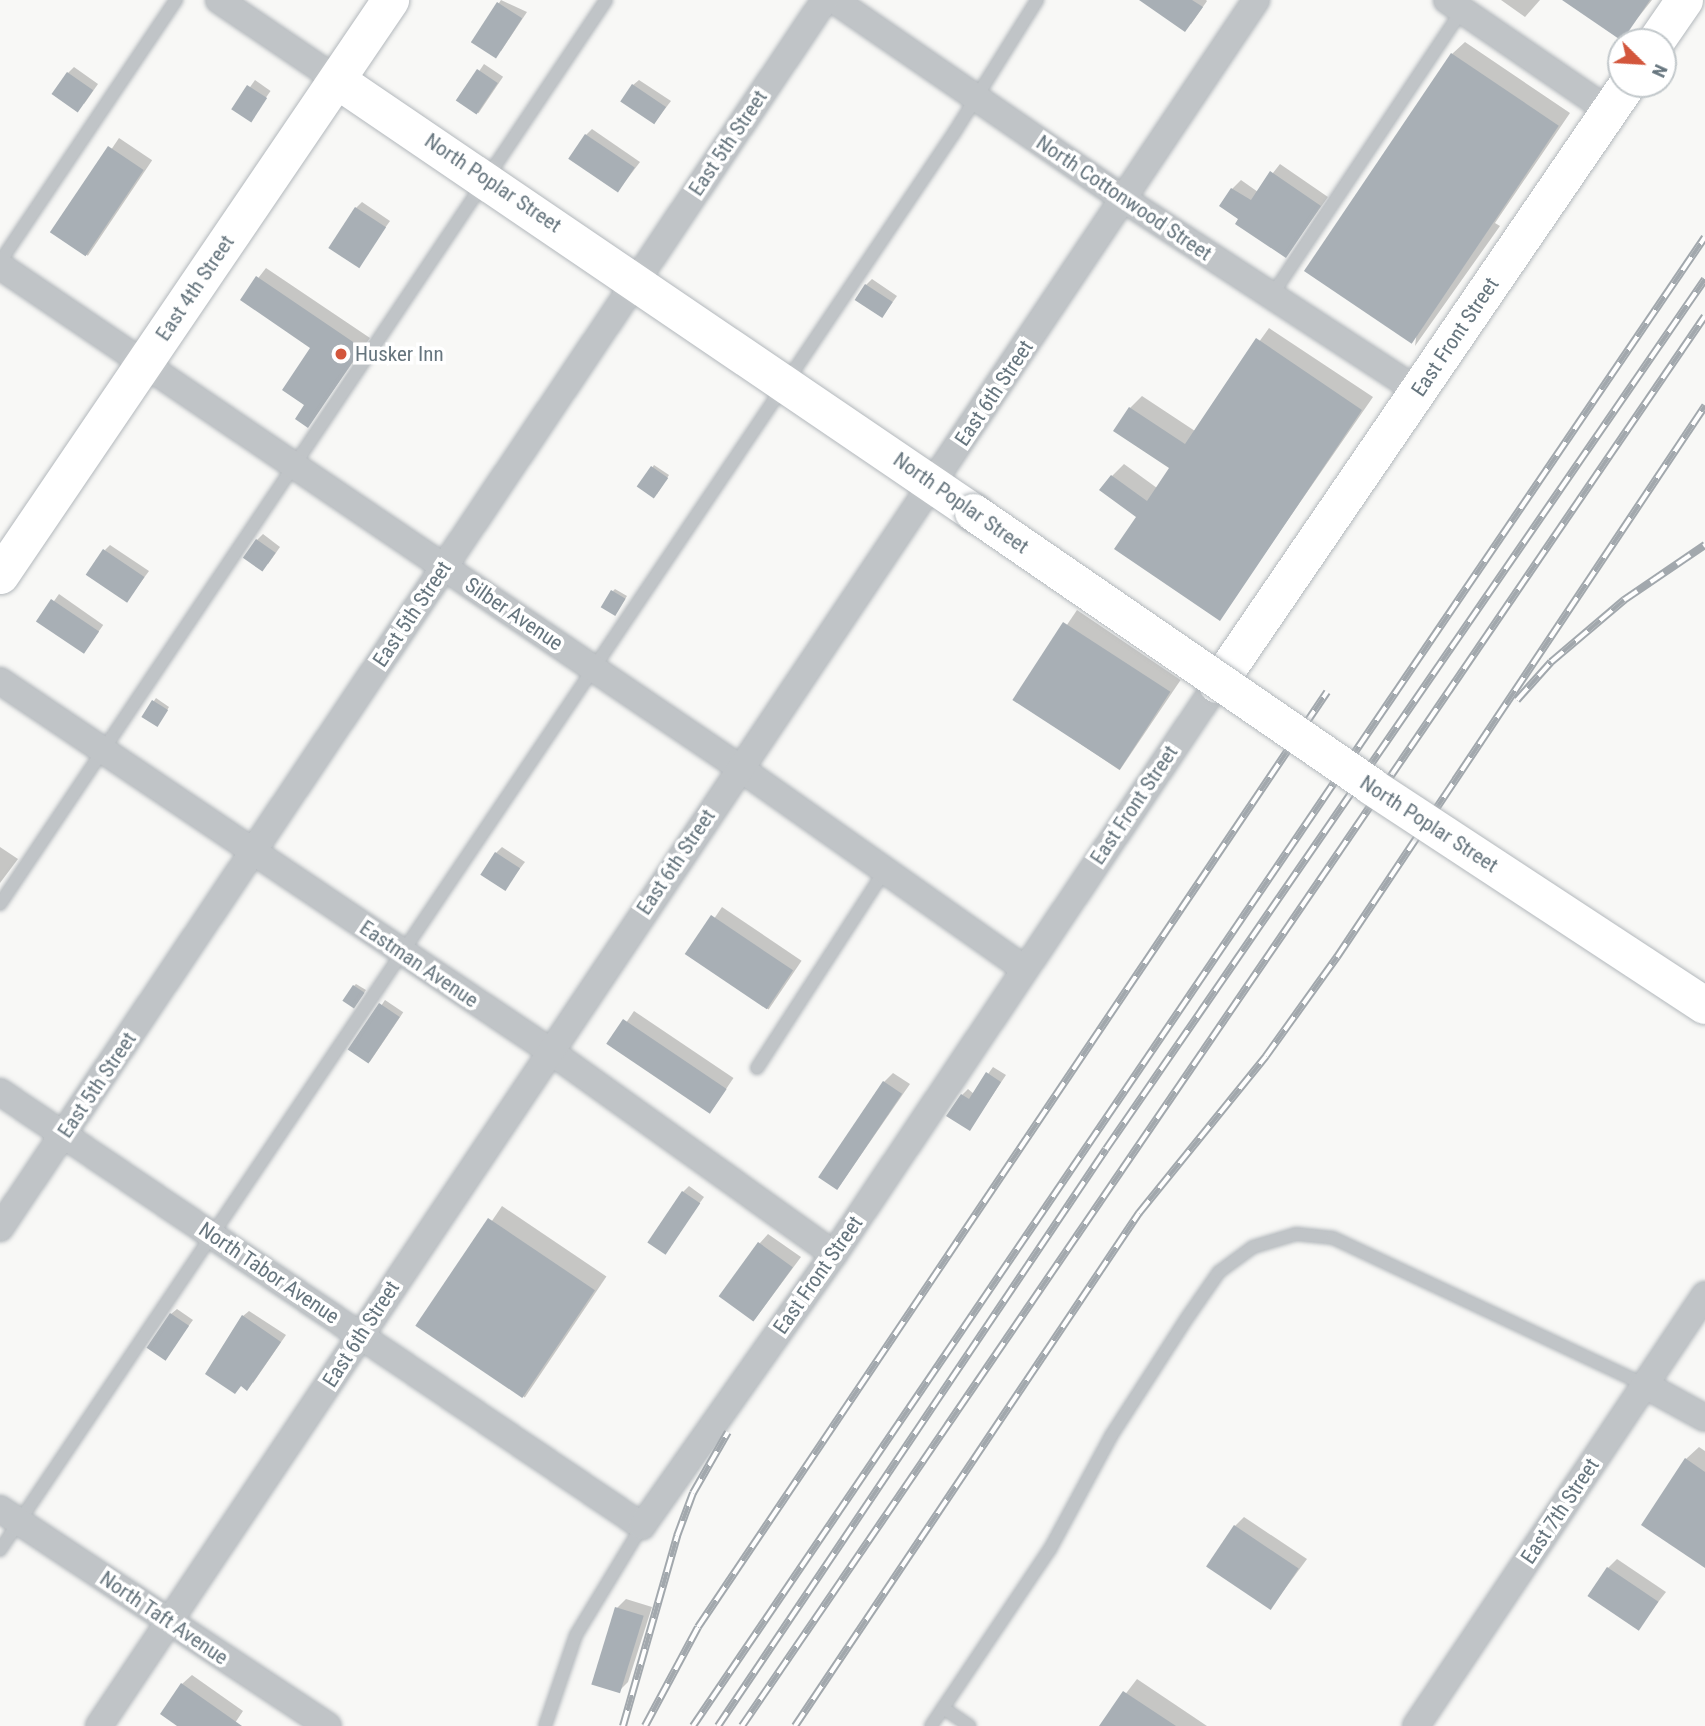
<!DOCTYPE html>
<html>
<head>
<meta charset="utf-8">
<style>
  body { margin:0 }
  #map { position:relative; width:1705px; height:1726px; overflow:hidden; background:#f8f8f6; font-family:"Roboto Condensed",sans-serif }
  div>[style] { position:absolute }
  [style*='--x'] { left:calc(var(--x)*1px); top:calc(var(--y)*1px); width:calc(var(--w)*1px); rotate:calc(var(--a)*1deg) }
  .shadow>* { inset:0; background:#0003; transform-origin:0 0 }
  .building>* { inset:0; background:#a8afb5; transform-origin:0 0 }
  .roads { filter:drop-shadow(0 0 2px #b3b8bc) drop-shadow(0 0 2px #b3b8bc) }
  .lane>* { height:12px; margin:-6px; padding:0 6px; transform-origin:6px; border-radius:6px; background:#c0c4c7 }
  .street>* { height:26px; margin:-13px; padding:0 13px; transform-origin:13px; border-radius:13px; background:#c0c4c7 }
  .secondary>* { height:37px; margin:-18.5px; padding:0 18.5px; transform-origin:18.5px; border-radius:18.5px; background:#fff }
  .rail>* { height:8px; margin-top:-4px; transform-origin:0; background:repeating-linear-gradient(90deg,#fff 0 16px,#a2a8ad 0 32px); box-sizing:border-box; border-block:2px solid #a2a8ad }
  .bridges { filter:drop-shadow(0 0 2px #b3b8bc) drop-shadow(0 0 2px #b3b8bc) }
  .secondary-bridge>* { height:37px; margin:-18.5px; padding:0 18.5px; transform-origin:18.5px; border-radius:18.5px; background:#fff }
  .dots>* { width:19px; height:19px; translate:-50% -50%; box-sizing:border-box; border:4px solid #fff; border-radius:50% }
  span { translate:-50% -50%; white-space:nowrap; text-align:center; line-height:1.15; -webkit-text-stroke:7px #fff; paint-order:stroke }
  .street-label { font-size:21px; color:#66757e }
  .poi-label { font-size:21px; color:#66757e }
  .left { translate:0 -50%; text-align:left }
  .north { position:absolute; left:1607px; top:28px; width:70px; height:70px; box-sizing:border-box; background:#fff; border:2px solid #c2c8cb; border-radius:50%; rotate:114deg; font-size:19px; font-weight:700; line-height:28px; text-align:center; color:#66757e }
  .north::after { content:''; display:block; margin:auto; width:24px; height:32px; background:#d3563c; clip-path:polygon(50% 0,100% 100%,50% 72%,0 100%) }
</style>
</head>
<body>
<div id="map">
  <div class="shadow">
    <div style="clip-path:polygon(501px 0,527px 12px,501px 51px,473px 42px)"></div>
    <div style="clip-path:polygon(1145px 0,1206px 0,1207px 1px,1191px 24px)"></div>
    <div style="clip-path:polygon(1501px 0,1540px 0,1525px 17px)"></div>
    <div style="clip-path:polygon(1565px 0,1652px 0,1621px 39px)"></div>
    <div style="clip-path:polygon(1465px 42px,1570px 113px,1495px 223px,1500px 226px,1415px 346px,1452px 54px)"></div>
    <div style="left:484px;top:64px;width:23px;height:44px;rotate:34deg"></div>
    <div style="clip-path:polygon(74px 67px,98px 84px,84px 104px,68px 73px)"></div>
    <div style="left:255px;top:80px;width:19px;height:36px;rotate:35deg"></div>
    <div style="clip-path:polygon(639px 80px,671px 101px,655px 122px,633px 85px)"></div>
    <div style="clip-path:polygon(592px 129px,640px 162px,618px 191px,586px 135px)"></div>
    <div style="left:119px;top:138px;width:40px;height:115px;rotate:34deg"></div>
    <div style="clip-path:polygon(1280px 164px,1328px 197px,1286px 256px,1241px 218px,1232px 189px,1241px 180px,1258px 192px)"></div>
    <div style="clip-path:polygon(362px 202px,390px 221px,358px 266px,356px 208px)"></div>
    <div style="clip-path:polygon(266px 268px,370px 338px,308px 426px,313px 347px,242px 299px)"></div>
    <div style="clip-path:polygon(872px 279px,897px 296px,882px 317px,866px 285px)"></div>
    <div style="clip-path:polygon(1269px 328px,1373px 397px,1220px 618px,1112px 476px,1124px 464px,1157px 488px,1171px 468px,1130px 408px,1142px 396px,1195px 431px)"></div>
    <div style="clip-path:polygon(654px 465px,669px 475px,657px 494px,652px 468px)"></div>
    <div style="clip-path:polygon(263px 534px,280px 547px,268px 564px,257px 540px)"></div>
    <div style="clip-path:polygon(110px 545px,149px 571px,127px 601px,105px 550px)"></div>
    <div style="clip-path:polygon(615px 589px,627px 596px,617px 612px,613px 591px)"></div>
    <div style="left:59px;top:594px;width:54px;height:34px;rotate:35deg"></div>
    <div style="left:1077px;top:610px;width:125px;height:109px;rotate:34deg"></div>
    <div style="clip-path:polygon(156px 698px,169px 707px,159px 723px,143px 717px)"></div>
    <div style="clip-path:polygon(0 847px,18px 859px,0 883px)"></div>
    <div style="clip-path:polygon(502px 847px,525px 862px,505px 888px,496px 853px)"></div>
    <div style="left:722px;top:907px;width:96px;height:59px;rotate:34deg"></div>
    <div style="clip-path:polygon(356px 984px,366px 990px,356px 1004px,354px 986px)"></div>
    <div style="left:385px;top:1000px;width:22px;height:60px;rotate:34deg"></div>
    <div style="left:634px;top:1011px;width:120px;height:41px;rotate:34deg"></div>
    <div style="clip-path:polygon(993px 1067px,1006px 1075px,970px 1129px,962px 1095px,968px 1089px,974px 1094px)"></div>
    <div style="clip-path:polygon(893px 1073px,910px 1084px,838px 1188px,884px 1082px)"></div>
    <div style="clip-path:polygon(689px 1186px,704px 1197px,665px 1252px,683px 1192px)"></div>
    <div style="left:502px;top:1206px;width:126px;height:146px;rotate:34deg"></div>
    <div style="clip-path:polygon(768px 1234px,801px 1257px,755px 1319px,759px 1244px)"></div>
    <div style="clip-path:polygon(177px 1309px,193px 1320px,165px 1358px,171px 1314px)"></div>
    <div style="clip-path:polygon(249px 1311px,286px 1335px,253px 1383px,243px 1316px)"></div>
    <div style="clip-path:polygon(1699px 1447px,1705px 1451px,1705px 1566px,1686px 1459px)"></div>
    <div style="clip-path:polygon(1244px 1517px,1307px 1559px,1270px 1609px,1235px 1526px)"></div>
    <div style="clip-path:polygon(1617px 1559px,1666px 1592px,1638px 1628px,1608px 1568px)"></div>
    <div style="clip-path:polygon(626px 1599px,652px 1607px,628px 1682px,619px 1691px,617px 1608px)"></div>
    <div style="clip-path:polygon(192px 1675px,243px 1711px,233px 1726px,180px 1726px,182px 1684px)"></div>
    <div style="clip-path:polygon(1137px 1679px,1207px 1726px,1101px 1726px)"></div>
  </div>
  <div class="building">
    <div style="clip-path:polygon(1139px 0,1192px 0,1203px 7px,1185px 32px)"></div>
    <div style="clip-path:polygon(1562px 0,1650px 0,1622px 41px)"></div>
    <div style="left:497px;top:2px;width:30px;height:48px;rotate:33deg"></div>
    <div style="left:1451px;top:53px;width:130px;height:263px;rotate:34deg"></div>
    <div style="left:477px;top:69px;width:25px;height:38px;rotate:34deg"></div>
    <div style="left:67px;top:72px;width:32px;height:27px;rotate:35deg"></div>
    <div style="left:632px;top:84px;width:41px;height:21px;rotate:34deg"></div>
    <div style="left:247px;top:85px;width:24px;height:29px;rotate:33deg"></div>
    <div style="left:585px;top:134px;width:60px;height:30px;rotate:34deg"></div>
    <div style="left:108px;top:146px;width:43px;height:104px;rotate:34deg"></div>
    <div style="clip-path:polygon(1270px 171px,1321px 206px,1286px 258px,1235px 224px,1238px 219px,1219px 206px,1231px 188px,1251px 200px)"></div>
    <div style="left:355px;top:207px;width:37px;height:49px;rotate:33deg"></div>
    <div style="clip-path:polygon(256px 276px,362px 348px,308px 428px,295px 419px,304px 405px,282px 390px,310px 348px,240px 300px)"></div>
    <div style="left:865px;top:284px;width:33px;height:19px;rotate:33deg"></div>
    <div style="clip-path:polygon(1256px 338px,1362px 410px,1220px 621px,1114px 549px,1136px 517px,1099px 490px,1111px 475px,1147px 501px,1169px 468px,1113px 431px,1129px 407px,1185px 444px)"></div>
    <div style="left:651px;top:466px;width:21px;height:25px;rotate:35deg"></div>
    <div style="left:256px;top:539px;width:24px;height:23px;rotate:35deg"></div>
    <div style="left:103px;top:549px;width:50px;height:31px;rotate:34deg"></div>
    <div style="left:611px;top:590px;width:17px;height:20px;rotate:31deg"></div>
    <div style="left:51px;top:599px;width:58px;height:27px;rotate:34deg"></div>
    <div style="left:1063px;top:622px;width:128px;height:93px;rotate:33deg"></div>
    <div style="left:152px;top:700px;width:19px;height:20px;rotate:32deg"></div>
    <div style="left:495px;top:852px;width:30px;height:27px;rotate:33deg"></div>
    <div style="left:711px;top:915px;width:99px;height:47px;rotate:34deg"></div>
    <div style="left:353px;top:985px;width:14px;height:19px;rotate:34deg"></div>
    <div style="left:379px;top:1003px;width:25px;height:56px;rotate:34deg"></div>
    <div style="left:623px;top:1019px;width:125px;height:30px;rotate:34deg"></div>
    <div style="clip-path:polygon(986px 1072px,1001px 1082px,970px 1131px,946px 1116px,961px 1094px,969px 1099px)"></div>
    <div style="left:883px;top:1081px;width:23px;height:116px;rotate:34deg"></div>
    <div style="left:682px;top:1191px;width:22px;height:62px;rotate:34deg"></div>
    <div style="left:488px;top:1218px;width:129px;height:130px;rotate:34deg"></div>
    <div style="left:758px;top:1242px;width:43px;height:67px;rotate:36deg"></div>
    <div style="left:170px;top:1313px;width:23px;height:42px;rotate:34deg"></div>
    <div style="clip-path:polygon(242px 1315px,281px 1342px,247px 1391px,241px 1386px,235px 1394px,205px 1374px)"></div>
    <div style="clip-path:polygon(1685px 1458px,1705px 1472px,1705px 1568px,1641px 1525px)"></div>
    <div style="left:1234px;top:1525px;width:78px;height:50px;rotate:34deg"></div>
    <div style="left:1607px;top:1567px;width:62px;height:35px;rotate:34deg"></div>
    <div style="left:615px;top:1607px;width:30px;height:81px;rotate:17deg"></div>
    <div style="clip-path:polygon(181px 1683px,242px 1726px,177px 1726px,160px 1714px)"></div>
    <div style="clip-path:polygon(1123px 1691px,1176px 1726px,1099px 1726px)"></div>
  </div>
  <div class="roads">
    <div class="lane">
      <div style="--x:0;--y:262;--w:316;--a:-56.1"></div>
      <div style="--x:1272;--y:295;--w:344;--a:-56.3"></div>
      <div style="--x:0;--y:904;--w:1088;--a:-56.16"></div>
      <div style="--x:757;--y:1068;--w:236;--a:-57.1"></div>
      <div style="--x:0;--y:1550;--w:1708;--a:-56.05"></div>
      <div style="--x:954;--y:133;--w:157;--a:-58"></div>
      <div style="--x:943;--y:1708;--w:32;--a:34"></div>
      <div style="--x:545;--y:1726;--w:96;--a:-71.2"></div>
      <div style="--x:576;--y:1635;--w:127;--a:-58.8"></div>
      <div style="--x:931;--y:1726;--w:213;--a:-56.1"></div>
      <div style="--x:1050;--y:1549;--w:128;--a:-61.6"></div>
      <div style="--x:1111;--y:1436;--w:140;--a:-57.2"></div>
      <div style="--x:1187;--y:1318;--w:56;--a:-55.2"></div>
      <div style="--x:1219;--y:1272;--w:42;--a:-36.3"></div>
      <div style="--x:1253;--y:1247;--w:45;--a:-16.8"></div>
      <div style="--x:1296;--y:1234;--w:37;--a:6"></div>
      <div style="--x:1333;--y:1238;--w:345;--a:25.2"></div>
    </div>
    <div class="street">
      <div style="--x:219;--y:0;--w:143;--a:34.1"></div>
      <div style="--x:834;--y:0;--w:353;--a:34.5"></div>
      <div style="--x:1125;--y:200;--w:350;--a:33.1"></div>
      <div style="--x:1447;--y:0;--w:196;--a:34.4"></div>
      <div style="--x:0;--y:266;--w:894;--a:34.15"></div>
      <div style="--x:740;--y:768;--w:347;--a:35.2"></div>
      <div style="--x:0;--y:681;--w:663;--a:33.93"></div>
      <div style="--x:550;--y:1051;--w:349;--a:35.6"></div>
      <div style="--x:0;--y:1092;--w:775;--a:34.06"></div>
      <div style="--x:642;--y:1526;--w:333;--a:-54.8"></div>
      <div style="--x:834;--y:1254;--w:687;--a:-56.1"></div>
      <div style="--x:0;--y:1228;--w:1479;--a:-56.11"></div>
      <div style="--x:1645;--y:1385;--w:68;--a:28.8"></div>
      <div style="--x:0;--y:1509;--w:393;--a:33.5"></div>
      <div style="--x:99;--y:1726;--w:2078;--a:-56.16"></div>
      <div style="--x:1416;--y:1726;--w:519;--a:-56.16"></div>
    </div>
    <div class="secondary">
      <div style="--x:1655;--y:42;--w:51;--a:-55.4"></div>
      <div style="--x:337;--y:80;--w:769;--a:34.19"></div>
      <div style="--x:0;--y:575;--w:695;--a:-55.85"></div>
      <div style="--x:1217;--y:684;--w:727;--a:-55.65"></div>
    </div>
  </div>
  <div class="rail">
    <div style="--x:1517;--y:700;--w:51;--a:-48.2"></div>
    <div style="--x:1551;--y:662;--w:96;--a:-40.3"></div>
    <div style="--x:1624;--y:600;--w:98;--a:-34.2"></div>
    <div style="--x:623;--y:1726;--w:198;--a:-74.1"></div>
    <div style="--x:677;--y:1536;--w:46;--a:-69.6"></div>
    <div style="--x:693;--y:1493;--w:70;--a:-60.2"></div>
    <div style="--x:645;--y:1726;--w:112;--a:-61.8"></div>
    <div style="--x:698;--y:1627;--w:1127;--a:-56.07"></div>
    <div style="--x:693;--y:1726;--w:1800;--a:-55.8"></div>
    <div style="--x:718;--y:1726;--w:695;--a:-56.08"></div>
    <div style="--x:1106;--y:1149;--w:1056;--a:-55.45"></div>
    <div style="--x:742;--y:1726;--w:1707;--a:-55.67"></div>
    <div style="--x:795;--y:1726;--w:618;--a:-56.16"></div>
    <div style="--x:1139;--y:1213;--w:202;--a:-51"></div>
    <div style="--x:1266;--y:1056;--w:122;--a:-54.4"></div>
    <div style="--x:1337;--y:957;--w:663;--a:-56.26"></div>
  </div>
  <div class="bridges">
    <div class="secondary-bridge">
      <div style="--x:973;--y:512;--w:483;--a:34.5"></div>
      <div style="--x:1371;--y:786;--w:399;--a:33.3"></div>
    </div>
  </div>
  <div class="dots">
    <div style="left:341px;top:354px;background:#d3563c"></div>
  </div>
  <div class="street-label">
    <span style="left:728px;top:143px;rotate:-56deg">East 5th Street</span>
    <span style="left:493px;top:183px;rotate:34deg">North Poplar Street</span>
    <span style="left:1124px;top:198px;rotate:34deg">North Cottonwood Street</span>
    <span style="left:195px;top:288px;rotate:-56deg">East 4th Street</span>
    <span style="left:1455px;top:337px;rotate:-56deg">East Front Street</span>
    <span style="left:994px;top:393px;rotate:-56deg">East 6th Street</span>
    <span style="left:961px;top:503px;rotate:35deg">North Poplar Street</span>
    <span style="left:412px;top:614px;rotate:-56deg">East 5th Street</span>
    <span style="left:514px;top:614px;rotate:34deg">Silber Avenue</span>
    <span style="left:1134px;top:805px;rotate:-56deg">East Front Street</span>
    <span style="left:1429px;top:824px;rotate:33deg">North Poplar Street</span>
    <span style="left:676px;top:862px;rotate:-56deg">East 6th Street</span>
    <span style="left:419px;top:964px;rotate:34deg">Eastman Avenue</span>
    <span style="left:97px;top:1085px;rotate:-56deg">East 5th Street</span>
    <span style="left:269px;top:1273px;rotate:34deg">North Tabor Avenue</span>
    <span style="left:818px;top:1275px;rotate:-55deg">East Front Street</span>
    <span style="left:361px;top:1334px;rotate:-57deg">East 6th Street</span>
    <span style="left:1560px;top:1511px;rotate:-56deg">East 7th Street</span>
    <span style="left:164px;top:1618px;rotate:34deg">North Taft Avenue</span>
  </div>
  <div class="poi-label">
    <span class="left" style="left:355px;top:354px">Husker Inn</span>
  </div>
  <div class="north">N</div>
</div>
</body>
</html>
